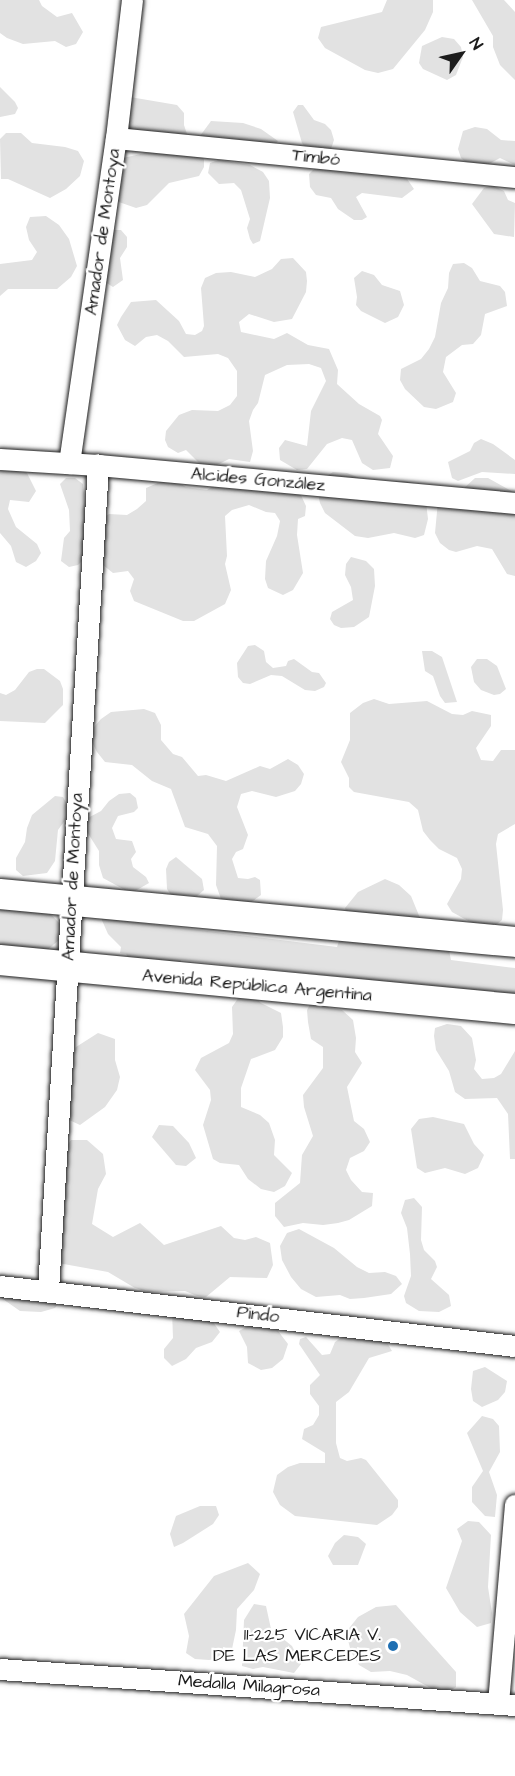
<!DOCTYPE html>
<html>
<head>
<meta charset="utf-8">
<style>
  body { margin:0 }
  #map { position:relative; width:515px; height:1776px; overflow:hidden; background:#fff; font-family:"Architects Daughter",sans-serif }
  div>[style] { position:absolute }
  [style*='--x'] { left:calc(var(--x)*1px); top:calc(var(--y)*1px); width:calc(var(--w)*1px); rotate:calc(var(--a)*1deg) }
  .green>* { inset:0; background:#e2e2e2 }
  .roads { filter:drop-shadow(0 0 2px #1c1c1c) drop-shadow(0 0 2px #1c1c1c) }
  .minor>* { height:21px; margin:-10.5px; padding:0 10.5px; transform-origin:10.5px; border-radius:10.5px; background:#fff }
  .secondary>* { height:30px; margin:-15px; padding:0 15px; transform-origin:15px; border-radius:15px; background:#fff }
  .dots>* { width:16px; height:16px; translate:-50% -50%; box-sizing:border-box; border:3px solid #fff; border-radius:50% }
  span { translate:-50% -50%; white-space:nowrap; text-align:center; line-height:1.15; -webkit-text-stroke:4.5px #fff; paint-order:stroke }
  .street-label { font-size:18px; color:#1c1c1c }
  .poi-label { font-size:18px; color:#1c1c1c }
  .right { translate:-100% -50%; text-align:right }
  .north { position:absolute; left:431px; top:24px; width:60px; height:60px; -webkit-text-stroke:4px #fff; paint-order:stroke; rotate:56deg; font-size:16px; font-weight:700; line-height:24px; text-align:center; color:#1c1c1c }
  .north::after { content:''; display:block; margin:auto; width:21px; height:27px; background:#1c1c1c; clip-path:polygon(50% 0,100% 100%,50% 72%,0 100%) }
</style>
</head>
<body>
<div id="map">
  <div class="green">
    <div style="clip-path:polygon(0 0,39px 0,42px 6px,57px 17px,72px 13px,83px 32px,76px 44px,66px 47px,55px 41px,23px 44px,7px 38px,0 33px)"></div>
    <div style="clip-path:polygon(387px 0,433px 0,433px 12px,425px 30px,393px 69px,378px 73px,365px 70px,325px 48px,318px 38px,321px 27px,382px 12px)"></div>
    <div style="clip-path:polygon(472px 0,504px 0,515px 12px,515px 80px,500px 65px,493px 47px,493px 36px)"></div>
    <div style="clip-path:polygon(442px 37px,454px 39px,461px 47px,463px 57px,456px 75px,447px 80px,423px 69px,419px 63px,422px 46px)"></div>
    <div style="clip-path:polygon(0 87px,15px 102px,18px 108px,15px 114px,0 117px)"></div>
    <div style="clip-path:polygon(130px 97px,177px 105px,184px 113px,184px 125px,189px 140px,204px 159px,204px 167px,199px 176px,169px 183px,147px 205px,136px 208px,116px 201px,123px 158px,154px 151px,125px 132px)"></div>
    <div style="clip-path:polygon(298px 105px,303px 105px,314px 120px,325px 124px,331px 130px,334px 140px,331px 149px,312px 156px,302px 143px,293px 112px)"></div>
    <div style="clip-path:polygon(211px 121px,243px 123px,261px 129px,278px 141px,268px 154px,200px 136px)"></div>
    <div style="clip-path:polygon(475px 127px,487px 129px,501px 140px,515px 141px,515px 165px,500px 158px,485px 166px,471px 167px,461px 158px,458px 149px,463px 131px)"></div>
    <div style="clip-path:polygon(6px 133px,21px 133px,32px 143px,65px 147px,78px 151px,84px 161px,80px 176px,66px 189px,50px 198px,8px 179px,1px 179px,0 139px)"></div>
    <div style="clip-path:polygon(219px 160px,250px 165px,263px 172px,269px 181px,270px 198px,260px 241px,253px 244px,250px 239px,247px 228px,250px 219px,241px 190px,234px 183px,219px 184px,208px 173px,210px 163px)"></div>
    <div style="clip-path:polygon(316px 167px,405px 176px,414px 189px,402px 198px,362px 193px,356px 197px,367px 217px,362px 220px,354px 220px,338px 209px,331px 198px,316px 195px,310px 187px,309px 174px)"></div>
    <div style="clip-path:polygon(492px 185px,504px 191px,508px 200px,515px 203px,514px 237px,494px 234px,472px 204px,484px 188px)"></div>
    <div style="clip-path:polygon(46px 216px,59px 225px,69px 239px,77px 266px,71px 277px,57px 289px,8px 289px,0 296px,0 264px,32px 260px,37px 252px,29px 240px,26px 227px,30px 217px)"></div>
    <div style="clip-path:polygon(114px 230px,121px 230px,127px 237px,127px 247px,120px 258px,123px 280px,113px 287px,105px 282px,106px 264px,111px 256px,108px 237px)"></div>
    <div style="clip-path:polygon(293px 258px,306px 272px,307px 281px,306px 292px,292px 319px,274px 322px,249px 314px,239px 322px,241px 332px,274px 339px,287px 333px,308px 345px,329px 349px,338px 370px,337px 384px,359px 404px,380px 416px,382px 420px,378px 434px,393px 456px,390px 468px,373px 470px,362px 463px,352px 440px,342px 438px,327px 444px,307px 469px,297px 470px,280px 460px,279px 448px,285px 440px,307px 446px,311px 411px,326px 381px,321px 368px,309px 364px,287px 365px,265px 375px,258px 403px,253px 410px,249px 421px,253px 451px,250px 462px,229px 459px,211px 468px,203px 467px,186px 450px,178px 453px,168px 447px,165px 440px,166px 431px,179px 415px,192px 410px,218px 411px,230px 405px,237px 396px,237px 371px,228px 358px,218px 354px,184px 357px,168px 341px,157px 335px,146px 337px,135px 346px,125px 340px,117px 325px,121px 317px,131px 302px,156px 300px,179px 321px,186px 334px,195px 335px,202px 331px,204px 326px,201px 288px,205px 278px,216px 273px,231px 272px,255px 277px,272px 269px,281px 259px)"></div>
    <div style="clip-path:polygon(464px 263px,472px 268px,480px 281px,500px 286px,505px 292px,507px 306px,485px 314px,481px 335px,473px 344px,462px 345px,446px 357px,443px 372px,456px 393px,453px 402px,436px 409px,424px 407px,405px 389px,400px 380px,401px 369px,421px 359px,429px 349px,435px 337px,441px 303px,448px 288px,449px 273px,453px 264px)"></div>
    <div style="clip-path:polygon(362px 271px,374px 275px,382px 285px,400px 291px,404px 305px,398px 317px,385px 323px,361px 311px,356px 305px,357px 297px,354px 278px)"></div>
    <div style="clip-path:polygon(481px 439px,493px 444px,515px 460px,515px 474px,482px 472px,458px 481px,452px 478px,448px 462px,470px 451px,474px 443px)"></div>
    <div style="clip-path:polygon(10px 466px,25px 469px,36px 491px,29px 502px,10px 500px,8px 509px,16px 527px,37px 544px,41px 553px,36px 561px,26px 567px,16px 562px,11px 546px,0 533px,0 471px)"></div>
    <div style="clip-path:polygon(333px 472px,347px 473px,370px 482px,404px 481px,414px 483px,426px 502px,428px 519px,424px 535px,415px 538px,394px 533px,368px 538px,355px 536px,325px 513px,320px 503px,317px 490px,322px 479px)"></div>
    <div style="clip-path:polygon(66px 478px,75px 478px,83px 484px,87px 523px,84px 559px,78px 565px,69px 567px,61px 561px,64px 538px,70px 531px,69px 510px,60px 484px)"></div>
    <div style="clip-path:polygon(475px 478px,488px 478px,515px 493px,515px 576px,507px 574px,492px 549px,477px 546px,456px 552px,449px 550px,440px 543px,435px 533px,438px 501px,462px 490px)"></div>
    <div style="clip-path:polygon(165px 480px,177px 482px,186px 487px,207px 490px,218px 483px,299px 491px,306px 506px,305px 516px,298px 519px,297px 535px,303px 573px,293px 590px,283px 595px,268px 588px,265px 579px,266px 561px,277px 536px,280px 521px,275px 513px,266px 512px,249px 505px,232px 510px,225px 516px,227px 556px,225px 564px,231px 590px,225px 604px,194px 621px,183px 621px,134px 601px,130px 591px,134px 579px,128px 571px,113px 573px,103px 565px,96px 551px,98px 521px,109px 514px,127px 515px,137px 509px,146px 501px,146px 488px)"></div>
    <div style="clip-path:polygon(351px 557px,366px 561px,374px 569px,375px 586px,369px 617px,354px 627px,341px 628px,334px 625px,330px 619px,332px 612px,353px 600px,351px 587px,345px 575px,346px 564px)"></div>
    <div style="clip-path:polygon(255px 645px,264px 651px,266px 662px,273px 668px,286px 666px,288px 661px,294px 659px,312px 672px,319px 673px,326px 683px,324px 687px,315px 691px,305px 690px,282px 676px,271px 675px,250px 684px,243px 683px,238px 677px,237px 663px,248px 646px)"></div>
    <div style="clip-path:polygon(422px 651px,432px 651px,442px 657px,457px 702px,445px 703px,440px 696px,433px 676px,425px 671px)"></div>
    <div style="clip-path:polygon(477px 659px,487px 659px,497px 666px,506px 689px,500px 694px,494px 695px,481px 690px,474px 682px,471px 667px)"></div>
    <div style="clip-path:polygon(37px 669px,44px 669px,60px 681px,63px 689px,63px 705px,45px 723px,0 721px,0 693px,6px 695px,15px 690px,29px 672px)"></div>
    <div style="clip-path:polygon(374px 699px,389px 704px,427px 701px,452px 714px,463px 715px,472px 711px,491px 715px,491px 726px,476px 748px,481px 760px,493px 761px,501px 750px,515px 750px,515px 824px,498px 834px,496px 844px,503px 910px,502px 920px,497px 924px,489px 928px,474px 924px,452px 912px,447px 904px,461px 879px,462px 869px,457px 858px,439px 849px,430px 840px,423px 831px,418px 810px,409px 802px,354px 792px,349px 787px,349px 778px,341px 762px,350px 740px,350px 713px,363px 703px)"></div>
    <div style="clip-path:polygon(144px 709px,155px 713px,161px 725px,161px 740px,173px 754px,182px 757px,198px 776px,206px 775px,226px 781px,260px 766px,270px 769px,288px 759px,298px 765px,304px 774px,301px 784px,295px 791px,276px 797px,252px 791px,241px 794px,237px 807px,248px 835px,243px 849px,236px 852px,232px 859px,238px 878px,248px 879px,255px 877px,260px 880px,261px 895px,250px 903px,232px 907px,221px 899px,216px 885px,217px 846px,208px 834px,185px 827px,171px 789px,152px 781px,132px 765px,105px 762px,97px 752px,91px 740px,94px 727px,101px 719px,111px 712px)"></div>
    <div style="clip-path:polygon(130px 793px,136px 798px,138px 808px,134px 812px,118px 816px,112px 828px,116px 839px,132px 841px,136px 852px,131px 859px,133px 867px,146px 877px,149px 883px,135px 891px,125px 890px,103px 878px,99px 865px,99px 851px,84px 827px,84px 820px,101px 811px,109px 801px,119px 794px)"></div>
    <div style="clip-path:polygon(55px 796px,63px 797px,68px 806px,68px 816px,58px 830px,55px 861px,47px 873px,23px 876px,16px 870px,16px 858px,25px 842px,27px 828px,32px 815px)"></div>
    <div style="clip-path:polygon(176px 857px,202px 879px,204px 890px,197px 896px,171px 895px,167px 889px,166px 869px,169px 862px)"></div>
    <div style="clip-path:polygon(385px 879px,399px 885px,411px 896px,420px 918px,449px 950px,451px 960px,515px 968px,515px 995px,412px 984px,371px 985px,362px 979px,181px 960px,178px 967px,134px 965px,126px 954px,120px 953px,121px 947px,108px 934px,101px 918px,337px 947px,347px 916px,345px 908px,358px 892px)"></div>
    <div style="clip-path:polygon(0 907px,48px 911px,60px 924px,59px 940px,46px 951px,0 945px)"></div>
    <div style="clip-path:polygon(249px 992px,261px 1003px,281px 1013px,283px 1027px,283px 1037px,275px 1050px,251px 1059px,241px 1088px,241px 1107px,260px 1115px,269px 1123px,275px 1140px,274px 1155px,292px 1173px,285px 1186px,274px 1192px,261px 1189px,248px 1179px,239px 1165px,220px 1163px,213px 1159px,203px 1125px,211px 1100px,210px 1090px,195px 1070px,201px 1058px,229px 1043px,233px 1034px,232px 1007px,239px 997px)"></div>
    <div style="clip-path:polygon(314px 997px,330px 1008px,342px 1010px,353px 1020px,356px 1038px,355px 1052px,362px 1063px,347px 1087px,354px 1121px,364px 1129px,370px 1142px,364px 1151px,350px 1158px,346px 1170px,351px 1180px,362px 1192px,373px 1193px,372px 1206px,349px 1220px,338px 1223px,323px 1225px,303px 1223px,284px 1227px,275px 1216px,275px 1203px,300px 1183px,302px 1155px,313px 1136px,304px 1107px,303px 1095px,323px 1068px,323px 1047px,311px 1039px,308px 1022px,307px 1010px)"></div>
    <div style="clip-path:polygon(447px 1024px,461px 1026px,472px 1038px,476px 1060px,474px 1069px,482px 1079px,494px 1078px,501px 1074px,515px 1051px,515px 1159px,510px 1159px,508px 1114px,497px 1098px,465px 1099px,455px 1092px,449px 1071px,436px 1050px,434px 1036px,435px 1028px)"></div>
    <div style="clip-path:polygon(98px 1033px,115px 1039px,115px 1060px,120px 1077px,117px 1090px,105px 1107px,80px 1125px,67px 1119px,71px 1055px,76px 1047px)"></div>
    <div style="clip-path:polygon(433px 1117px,464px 1124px,474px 1144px,484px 1155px,478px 1168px,465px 1174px,445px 1168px,425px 1173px,417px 1168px,411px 1129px,419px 1119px)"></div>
    <div style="clip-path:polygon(159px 1125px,173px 1126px,189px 1143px,196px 1158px,186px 1166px,176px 1165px,152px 1137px)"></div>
    <div style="clip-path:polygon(71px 1140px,87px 1140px,103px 1154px,106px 1174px,98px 1189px,92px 1224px,113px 1237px,140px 1223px,164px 1245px,221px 1226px,234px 1238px,245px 1240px,256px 1237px,270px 1243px,273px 1265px,267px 1278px,230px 1277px,206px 1297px,197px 1296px,185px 1291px,148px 1292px,135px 1288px,108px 1272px,58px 1263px,62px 1153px)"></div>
    <div style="clip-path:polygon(414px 1198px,422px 1207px,421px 1240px,424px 1250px,435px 1261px,437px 1267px,431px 1279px,449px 1295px,451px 1306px,439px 1312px,419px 1311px,406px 1303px,404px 1296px,411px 1276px,410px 1254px,407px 1228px,401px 1213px,405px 1200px)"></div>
    <div style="clip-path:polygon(299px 1229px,334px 1248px,357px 1267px,369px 1273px,385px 1272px,396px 1276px,402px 1284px,391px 1294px,364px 1298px,350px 1299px,340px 1295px,316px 1297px,301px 1289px,291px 1277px,282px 1260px,280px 1246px,287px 1233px)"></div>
    <div style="clip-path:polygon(0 1292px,31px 1301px,58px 1304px,55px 1308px,41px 1312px,20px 1311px,0 1297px)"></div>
    <div style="clip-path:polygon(204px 1309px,220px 1332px,212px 1342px,196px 1348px,186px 1359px,172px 1366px,164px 1358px,164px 1349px,173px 1338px,172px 1311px)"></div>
    <div style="clip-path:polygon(260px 1320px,272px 1323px,288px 1344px,283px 1359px,272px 1368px,261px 1370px,248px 1363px,247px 1347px,239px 1331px)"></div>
    <div style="clip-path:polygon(345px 1335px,386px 1341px,392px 1351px,369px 1358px,349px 1392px,336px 1402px,336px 1443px,340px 1458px,347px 1461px,361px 1458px,366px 1460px,398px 1500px,398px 1507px,392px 1515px,377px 1525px,295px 1516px,280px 1505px,273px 1492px,277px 1475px,288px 1467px,300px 1463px,325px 1463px,325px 1453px,302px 1439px,304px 1429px,313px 1425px,319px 1415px,319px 1406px,310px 1394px,310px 1385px,320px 1375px,299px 1344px,300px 1339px,306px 1337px,322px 1355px,330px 1354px,335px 1342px)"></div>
    <div style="clip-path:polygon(485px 1367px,507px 1381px,505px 1392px,498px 1400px,482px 1407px,473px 1401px,471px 1389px,473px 1371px)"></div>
    <div style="clip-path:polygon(482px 1416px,493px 1419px,499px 1426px,500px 1452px,489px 1472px,497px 1495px,495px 1517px,485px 1516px,472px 1502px,472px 1487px,483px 1471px,467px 1433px)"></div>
    <div style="clip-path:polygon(200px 1506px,216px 1506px,219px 1515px,213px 1524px,183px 1543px,174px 1547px,170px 1534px,176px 1516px)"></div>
    <div style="clip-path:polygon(468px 1521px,479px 1522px,491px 1535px,488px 1587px,492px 1613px,491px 1623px,477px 1627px,460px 1612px,446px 1588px,462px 1541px,457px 1529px)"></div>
    <div style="clip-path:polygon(344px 1535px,358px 1537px,366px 1544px,358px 1565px,333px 1565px,328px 1556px,335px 1543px)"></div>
    <div style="clip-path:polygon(248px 1563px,260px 1574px,254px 1590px,237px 1609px,236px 1630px,232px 1649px,220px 1658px,209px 1660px,195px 1659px,186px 1653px,189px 1636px,184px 1614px,214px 1576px)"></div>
    <div style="clip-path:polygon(254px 1604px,266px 1606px,271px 1629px,292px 1646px,301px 1664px,294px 1673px,263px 1667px,253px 1669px,242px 1666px,244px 1620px)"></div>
    <div style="clip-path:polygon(396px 1605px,456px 1672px,456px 1687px,443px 1695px,407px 1675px,390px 1671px,371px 1672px,359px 1665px,351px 1652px,346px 1632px,358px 1617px,376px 1607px)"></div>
  </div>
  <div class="roads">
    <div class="minor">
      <div style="--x:116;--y:138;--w:401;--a:5.6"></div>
      <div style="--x:0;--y:459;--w:98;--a:3.5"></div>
      <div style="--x:98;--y:465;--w:419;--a:5.2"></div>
      <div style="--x:69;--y:463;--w:328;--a:-81.8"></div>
      <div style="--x:116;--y:138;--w:139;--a:-83.4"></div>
      <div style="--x:0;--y:1286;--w:518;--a:6.65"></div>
      <div style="--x:48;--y:1290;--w:827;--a:-86.53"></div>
      <div style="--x:0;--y:1669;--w:516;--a:4"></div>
      <div style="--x:498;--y:1703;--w:199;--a:-85.1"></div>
    </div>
    <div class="secondary">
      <div style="--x:0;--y:894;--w:517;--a:5.32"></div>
      <div style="--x:0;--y:960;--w:517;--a:5.44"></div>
    </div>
  </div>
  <div class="dots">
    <div style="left:393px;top:1646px;background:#1f6fb2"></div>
  </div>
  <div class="street-label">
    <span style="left:316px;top:158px;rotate:6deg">Timbó</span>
    <span style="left:103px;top:232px;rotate:-82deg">Amador de Montoya</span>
    <span style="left:258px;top:480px;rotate:5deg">Alcides González</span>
    <span style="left:73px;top:877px;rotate:-87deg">Amador de Montoya</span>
    <span style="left:257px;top:986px;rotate:5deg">Avenida República Argentina</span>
    <span style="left:258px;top:1315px;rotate:7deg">Pindo</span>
    <span style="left:249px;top:1686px;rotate:4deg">Medalla Milagrosa</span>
  </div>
  <div class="poi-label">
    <span class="right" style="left:381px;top:1646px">11-225 VICARIA V.<br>DE LAS MERCEDES</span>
  </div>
  <div class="north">N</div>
</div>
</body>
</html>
